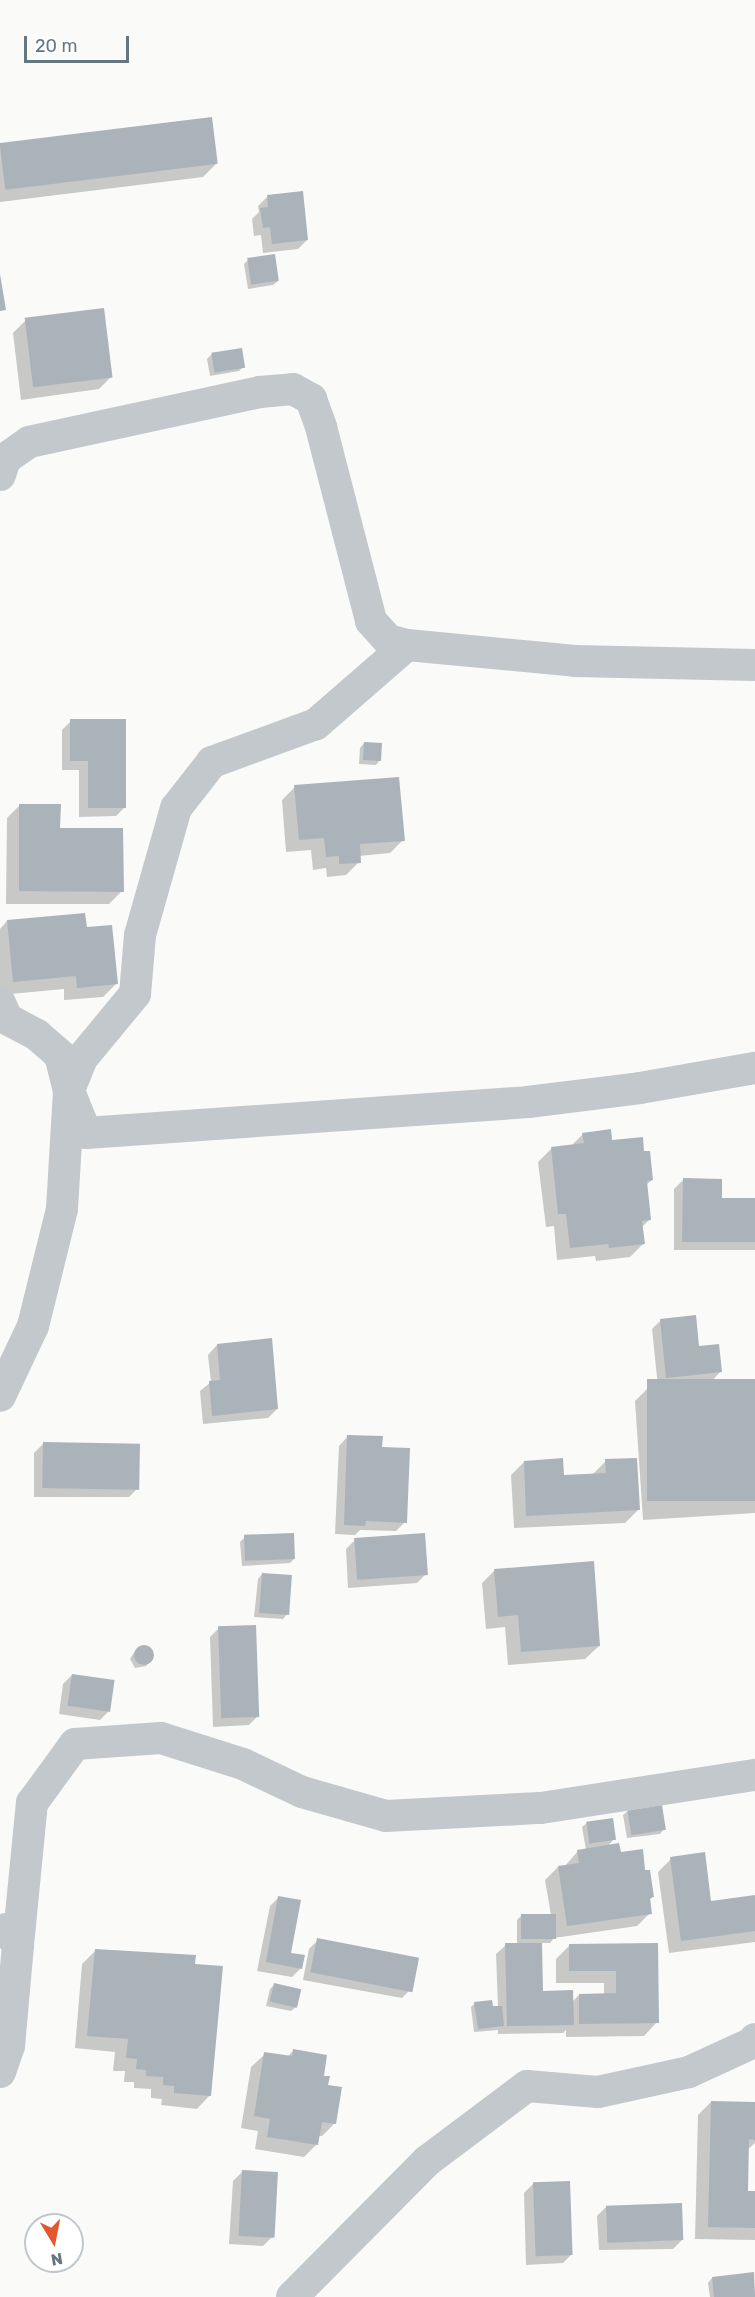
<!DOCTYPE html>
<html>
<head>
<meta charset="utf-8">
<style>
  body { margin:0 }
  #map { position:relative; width:755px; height:2297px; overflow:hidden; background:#fafaf8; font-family:Rubik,sans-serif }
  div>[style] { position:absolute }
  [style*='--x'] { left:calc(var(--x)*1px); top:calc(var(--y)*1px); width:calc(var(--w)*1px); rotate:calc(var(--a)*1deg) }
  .shadow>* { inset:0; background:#0003 }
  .building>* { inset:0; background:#aab3b9; transform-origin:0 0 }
  .round { border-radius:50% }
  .street>* { height:32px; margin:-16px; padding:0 16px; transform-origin:16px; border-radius:16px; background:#c3c8cc }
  span { translate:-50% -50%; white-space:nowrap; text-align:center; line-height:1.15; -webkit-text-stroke:6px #fff; paint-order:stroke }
  .north { position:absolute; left:24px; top:2213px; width:60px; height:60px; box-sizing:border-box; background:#fff; border:2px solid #c1c8cd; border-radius:50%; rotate:170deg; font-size:16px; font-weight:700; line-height:24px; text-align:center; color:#657683 }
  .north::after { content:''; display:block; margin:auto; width:21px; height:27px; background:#e4572e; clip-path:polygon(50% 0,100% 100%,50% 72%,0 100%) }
  .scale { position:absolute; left:24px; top:36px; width:105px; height:27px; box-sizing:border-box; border:3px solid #657683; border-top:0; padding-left:8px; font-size:18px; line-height:21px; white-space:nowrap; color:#657683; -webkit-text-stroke:4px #fff; paint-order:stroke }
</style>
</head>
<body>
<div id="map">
  <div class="shadow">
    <div style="clip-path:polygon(0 145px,216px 164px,203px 177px,0 202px)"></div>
    <div style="clip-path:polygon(267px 197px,307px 240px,298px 249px,263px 253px,261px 235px,254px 236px,252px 219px,259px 212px,258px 206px)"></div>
    <div style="clip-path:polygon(248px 260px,278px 281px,273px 285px,248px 289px,244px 264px)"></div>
    <div style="clip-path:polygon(26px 320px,112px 376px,99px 389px,21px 400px,13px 333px)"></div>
    <div style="clip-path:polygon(212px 354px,243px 367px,239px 371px,210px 376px,207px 359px)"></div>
    <div style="clip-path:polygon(71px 721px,125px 807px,116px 816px,79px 817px,79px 770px,62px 770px,62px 730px)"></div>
    <div style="clip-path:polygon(364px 743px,380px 760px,376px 765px,359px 764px,360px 748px)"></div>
    <div style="clip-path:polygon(295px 787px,403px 840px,390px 853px,359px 856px,359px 862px,346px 875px,327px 877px,326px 868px,313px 870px,311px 850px,286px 852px,282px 800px)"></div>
    <div style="clip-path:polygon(20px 805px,59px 829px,122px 891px,109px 904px,6px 904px,7px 818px)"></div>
    <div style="clip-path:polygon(7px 921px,85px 929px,116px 984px,103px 997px,64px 1000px,64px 989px,0 995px,0 929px)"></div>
    <div style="clip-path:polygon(583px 1134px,643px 1153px,652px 1180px,646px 1185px,650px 1219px,641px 1228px,643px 1244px,630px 1257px,596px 1261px,595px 1256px,557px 1260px,554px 1226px,546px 1227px,538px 1162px,551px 1149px,571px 1146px)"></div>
    <div style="clip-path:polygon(683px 1180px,721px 1199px,755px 1199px,755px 1250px,674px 1250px,674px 1189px)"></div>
    <div style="clip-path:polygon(661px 1320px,697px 1348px,720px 1372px,709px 1384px,755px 1380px,755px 1513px,643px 1520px,635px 1401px,648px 1388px,658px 1387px,652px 1329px)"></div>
    <div style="clip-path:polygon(217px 1345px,277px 1409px,268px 1418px,203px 1424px,200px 1391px,211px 1382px,208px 1355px)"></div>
    <div style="clip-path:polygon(348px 1436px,381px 1448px,405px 1522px,396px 1531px,360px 1530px,355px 1535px,335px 1534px,339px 1446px)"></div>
    <div style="clip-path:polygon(43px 1444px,138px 1488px,129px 1497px,34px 1497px,34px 1453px)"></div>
    <div style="clip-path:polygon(606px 1461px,638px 1510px,625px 1523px,514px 1528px,511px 1475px,524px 1462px,563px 1477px,593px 1474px)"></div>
    <div style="clip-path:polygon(245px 1537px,294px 1559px,290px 1563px,242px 1566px,240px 1542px)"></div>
    <div style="clip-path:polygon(355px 1540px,426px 1574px,417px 1583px,348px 1588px,346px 1549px)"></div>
    <div style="clip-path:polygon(495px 1570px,599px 1646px,585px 1659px,508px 1665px,505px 1627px,486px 1629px,482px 1583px)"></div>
    <div style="clip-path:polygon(262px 1574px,287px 1614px,283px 1619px,254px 1617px,258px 1579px)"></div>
    <div style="clip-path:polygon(219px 1628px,258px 1716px,249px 1725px,213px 1727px,210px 1637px)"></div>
    <div style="clip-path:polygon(148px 1647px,152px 1656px,150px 1661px,146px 1666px,135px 1668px,130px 1659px,133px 1654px,137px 1649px)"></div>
    <div style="clip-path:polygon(72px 1675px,109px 1711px,100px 1720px,59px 1714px,63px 1684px)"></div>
    <div style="clip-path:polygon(628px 1811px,664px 1829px,660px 1834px,627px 1838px,623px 1815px)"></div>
    <div style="clip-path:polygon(587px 1823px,614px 1839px,607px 1847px,644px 1872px,653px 1896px,649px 1901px,650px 1913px,637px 1926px,554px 1938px,550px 1943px,541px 1943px,542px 1992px,572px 2002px,579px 1995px,604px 1995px,604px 1983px,556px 1983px,556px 1959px,569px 1946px,657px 1944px,657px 2022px,644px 2036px,566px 2037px,566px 2030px,563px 2033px,498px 2034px,498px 2030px,474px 2032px,471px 2007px,475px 2003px,498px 2007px,496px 1954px,506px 1945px,517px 1945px,517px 1920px,521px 1916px,551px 1915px,545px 1880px,558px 1867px,565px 1866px,578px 1851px,586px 1850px,582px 1827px)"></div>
    <div style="clip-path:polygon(671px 1859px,710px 1903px,755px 1897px,755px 1942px,669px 1953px,658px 1872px)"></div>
    <div style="clip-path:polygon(279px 1897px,289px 1954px,301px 1968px,292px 1977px,257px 1971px,270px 1906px)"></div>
    <div style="clip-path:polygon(318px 1940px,411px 1989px,402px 1998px,303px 1980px,309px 1949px)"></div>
    <div style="clip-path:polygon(95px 1951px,194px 1965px,210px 2095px,197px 2109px,161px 2105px,162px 2099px,151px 2098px,151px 2089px,134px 2088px,134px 2082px,124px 2082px,125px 2071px,113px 2071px,115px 2052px,75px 2048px,82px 1964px)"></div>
    <div style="clip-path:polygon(274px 1985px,296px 2007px,291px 2011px,266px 2006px,270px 1989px)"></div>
    <div style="clip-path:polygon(293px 2051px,322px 2077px,335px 2123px,322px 2136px,318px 2136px,317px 2144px,304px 2157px,255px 2149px,258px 2131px,241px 2128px,251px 2067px,265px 2054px,287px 2057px)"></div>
    <div style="clip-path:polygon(711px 2102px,755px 2103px,755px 2143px,747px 2150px,746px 2192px,755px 2192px,755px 2240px,695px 2239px,698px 2115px)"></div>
    <div style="clip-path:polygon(242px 2172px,272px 2237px,263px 2246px,229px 2244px,233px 2181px)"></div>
    <div style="clip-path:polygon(533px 2184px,572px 2254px,563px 2263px,526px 2265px,524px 2193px)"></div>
    <div style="clip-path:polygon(606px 2207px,682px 2240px,673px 2249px,599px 2250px,597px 2216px)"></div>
    <div style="clip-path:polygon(753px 2274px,755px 2297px,710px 2297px,708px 2283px,712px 2278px)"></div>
  </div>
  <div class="building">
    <div style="left:212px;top:117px;width:47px;height:214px;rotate:83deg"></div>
    <div style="clip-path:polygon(303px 191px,308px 240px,272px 244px,270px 227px,263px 228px,260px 208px,268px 207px,267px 195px)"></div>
    <div style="left:275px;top:254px;width:27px;height:28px;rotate:82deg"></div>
    <div style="clip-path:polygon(0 274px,6px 310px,0 311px)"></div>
    <div style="left:104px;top:308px;width:70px;height:80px;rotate:83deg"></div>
    <div style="left:242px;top:348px;width:20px;height:31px;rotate:81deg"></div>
    <div style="clip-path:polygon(70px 719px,126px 719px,126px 808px,88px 808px,88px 761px,70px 761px)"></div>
    <div style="left:364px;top:742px;width:18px;height:18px;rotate:3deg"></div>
    <div style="clip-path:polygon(399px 777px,405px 841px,360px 844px,361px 863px,339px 864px,339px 856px,326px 857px,324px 838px,299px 840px,294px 785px)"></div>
    <div style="clip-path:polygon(19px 804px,61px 804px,60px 828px,123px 828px,124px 892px,19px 891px)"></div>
    <div style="clip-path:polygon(85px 913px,87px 927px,112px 925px,118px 984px,77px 988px,76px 976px,13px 982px,7px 920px)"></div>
    <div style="clip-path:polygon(611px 1129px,612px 1140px,643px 1137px,644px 1151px,650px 1151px,653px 1180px,647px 1181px,651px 1220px,642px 1221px,645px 1244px,609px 1248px,608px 1244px,570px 1248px,566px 1214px,558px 1214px,551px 1147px,584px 1143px,582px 1133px)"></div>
    <div style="clip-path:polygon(683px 1178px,722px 1179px,722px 1198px,755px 1198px,755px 1242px,682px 1242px)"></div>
    <div style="clip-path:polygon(696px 1315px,699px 1346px,719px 1344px,722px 1372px,666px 1378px,660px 1319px)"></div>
    <div style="clip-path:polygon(272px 1338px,278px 1409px,212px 1416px,209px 1381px,220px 1380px,217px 1344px)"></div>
    <div style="left:755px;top:1379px;width:122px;height:108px;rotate:90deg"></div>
    <div style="clip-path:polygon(347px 1435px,383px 1436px,382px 1447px,410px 1448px,407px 1523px,366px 1521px,365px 1526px,344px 1525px)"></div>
    <div style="left:43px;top:1442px;width:97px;height:46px;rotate:1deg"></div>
    <div style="clip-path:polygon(563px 1458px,564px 1475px,606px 1473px,605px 1459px,637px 1458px,640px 1510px,526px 1516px,524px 1461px)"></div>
    <div style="left:294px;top:1533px;width:26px;height:50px;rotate:88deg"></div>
    <div style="left:425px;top:1533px;width:42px;height:71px;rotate:86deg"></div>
    <div style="clip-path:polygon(594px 1561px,600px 1646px,521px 1652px,518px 1615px,498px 1617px,494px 1569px)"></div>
    <div style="left:262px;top:1573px;width:30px;height:40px;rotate:4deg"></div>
    <div style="left:256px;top:1625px;width:92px;height:38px;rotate:88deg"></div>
    <div class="round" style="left:134px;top:1645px;width:20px;height:20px"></div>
    <div style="left:72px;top:1674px;width:43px;height:32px;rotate:8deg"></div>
    <div style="left:662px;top:1805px;width:25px;height:35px;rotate:81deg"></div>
    <div style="left:613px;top:1818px;width:22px;height:27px;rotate:82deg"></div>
    <div style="clip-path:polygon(619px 1843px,621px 1852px,643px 1849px,645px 1870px,650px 1870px,654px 1897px,650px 1898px,652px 1914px,567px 1926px,558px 1866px,579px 1863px,577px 1850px)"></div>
    <div style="clip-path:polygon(705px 1852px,711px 1901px,755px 1895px,755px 1931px,681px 1941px,670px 1857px)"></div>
    <div style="clip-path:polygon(278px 1896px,301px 1900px,291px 1953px,305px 1955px,302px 1969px,266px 1962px)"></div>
    <div style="left:521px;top:1914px;width:35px;height:25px"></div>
    <div style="left:317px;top:1938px;width:104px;height:35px;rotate:11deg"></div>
    <div style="clip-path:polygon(505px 1943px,542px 1943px,543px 1991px,573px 1990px,574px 2025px,507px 2026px)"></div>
    <div style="clip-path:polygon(658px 1943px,659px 2023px,579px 2024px,579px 1994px,616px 1993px,616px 1971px,569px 1971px,569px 1944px)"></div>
    <div style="clip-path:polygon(95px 1949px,196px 1955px,195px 1964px,223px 1966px,211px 2096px,174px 2093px,174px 2086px,163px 2085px,163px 2077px,146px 2076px,146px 2070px,136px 2069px,137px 2059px,126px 2058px,128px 2039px,87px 2036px)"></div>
    <div style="left:274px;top:1983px;width:28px;height:19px;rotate:13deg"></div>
    <div style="clip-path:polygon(492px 2000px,493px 2006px,502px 2006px,504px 2026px,478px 2029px,474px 2002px)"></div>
    <div style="clip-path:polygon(293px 2049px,327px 2055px,324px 2076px,330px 2076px,328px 2085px,342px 2087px,336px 2124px,322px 2122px,318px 2145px,267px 2137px,270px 2119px,254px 2116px,264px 2052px,292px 2056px)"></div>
    <div style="clip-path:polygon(711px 2101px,755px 2102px,755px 2140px,749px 2139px,748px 2191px,755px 2191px,755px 2228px,708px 2227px)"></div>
    <div style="left:242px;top:2170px;width:36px;height:66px;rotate:3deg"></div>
    <div style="left:570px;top:2181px;width:74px;height:37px;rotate:88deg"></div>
    <div style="left:682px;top:2203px;width:37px;height:76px;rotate:88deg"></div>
    <div style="clip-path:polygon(754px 2272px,755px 2297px,714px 2297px,712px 2277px)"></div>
  </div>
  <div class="street">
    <div style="--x:0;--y:475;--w:17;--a:-73"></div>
    <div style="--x:5;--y:459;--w:29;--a:-35"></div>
    <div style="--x:29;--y:442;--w:236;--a:-12.2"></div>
    <div style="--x:260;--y:392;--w:33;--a:-5"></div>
    <div style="--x:293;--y:389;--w:21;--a:29"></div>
    <div style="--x:311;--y:399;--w:30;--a:70"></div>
    <div style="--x:321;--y:427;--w:200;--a:75.5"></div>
    <div style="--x:371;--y:621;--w:25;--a:48"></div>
    <div style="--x:388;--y:640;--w:20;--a:15"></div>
    <div style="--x:407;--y:645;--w:169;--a:5.4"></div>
    <div style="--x:575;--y:661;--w:180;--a:1.3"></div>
    <div style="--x:407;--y:645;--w:121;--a:139"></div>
    <div style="--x:316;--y:724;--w:111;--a:159.9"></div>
    <div style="--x:212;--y:762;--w:58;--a:128"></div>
    <div style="--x:176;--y:808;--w:132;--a:105.8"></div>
    <div style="--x:140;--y:935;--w:59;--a:94.8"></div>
    <div style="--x:135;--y:994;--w:83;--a:129.6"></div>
    <div style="--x:82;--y:1058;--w:35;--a:112"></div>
    <div style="--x:69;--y:1091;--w:45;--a:68"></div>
    <div style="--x:86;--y:1133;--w:443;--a:-4"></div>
    <div style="--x:528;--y:1102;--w:113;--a:-7.1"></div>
    <div style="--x:640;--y:1088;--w:117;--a:-9.9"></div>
    <div style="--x:0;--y:1003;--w:17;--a:66"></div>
    <div style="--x:7;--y:1019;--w:34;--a:28"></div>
    <div style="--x:37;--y:1035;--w:30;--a:41"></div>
    <div style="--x:60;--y:1055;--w:37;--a:76"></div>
    <div style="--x:69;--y:1091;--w:118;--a:93.4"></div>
    <div style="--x:62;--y:1209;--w:121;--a:103.9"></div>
    <div style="--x:33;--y:1326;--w:77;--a:115.2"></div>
    <div style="--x:18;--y:1945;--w:143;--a:-84.4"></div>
    <div style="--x:32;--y:1803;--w:73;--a:-53.9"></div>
    <div style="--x:75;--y:1744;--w:86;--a:-4"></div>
    <div style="--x:161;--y:1738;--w:86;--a:17.6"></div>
    <div style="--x:243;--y:1764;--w:65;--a:25.4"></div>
    <div style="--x:302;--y:1792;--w:87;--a:15.9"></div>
    <div style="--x:386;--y:1816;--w:155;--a:-3"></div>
    <div style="--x:541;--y:1808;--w:217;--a:-8.8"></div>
    <div style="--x:0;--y:2072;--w:28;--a:-71"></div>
    <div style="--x:9;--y:2046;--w:101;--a:-84.9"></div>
    <div style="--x:18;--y:1945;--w:20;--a:-127"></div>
    <div style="--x:292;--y:2297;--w:192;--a:-45.2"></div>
    <div style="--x:427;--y:2161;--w:125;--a:-36.9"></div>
    <div style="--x:527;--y:2086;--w:71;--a:4.8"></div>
    <div style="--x:598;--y:2092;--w:93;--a:-12.4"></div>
    <div style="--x:689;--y:2072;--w:69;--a:-24.7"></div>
    <div style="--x:752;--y:2043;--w:5;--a:-53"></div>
  </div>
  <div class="north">N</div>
  <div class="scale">20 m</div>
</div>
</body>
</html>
